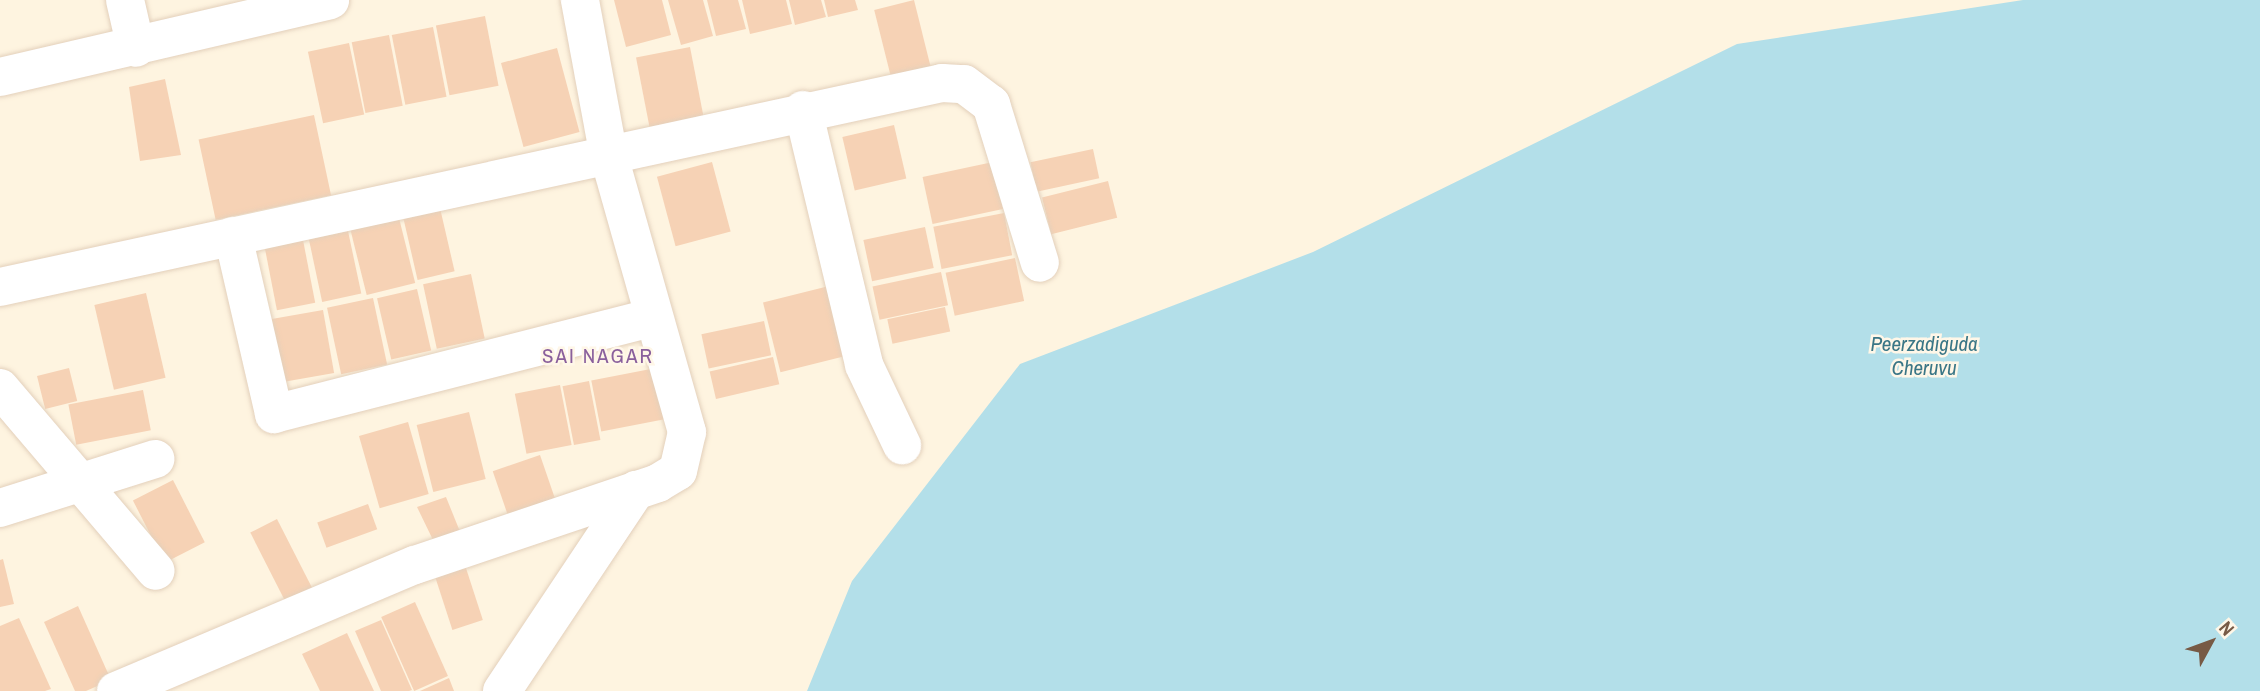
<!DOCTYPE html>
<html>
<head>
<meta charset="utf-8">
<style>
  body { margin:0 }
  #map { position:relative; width:2260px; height:691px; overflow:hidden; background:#fef4e0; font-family:"Archivo Narrow",sans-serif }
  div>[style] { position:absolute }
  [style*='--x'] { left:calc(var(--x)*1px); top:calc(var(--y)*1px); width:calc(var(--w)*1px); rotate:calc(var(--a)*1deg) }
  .water>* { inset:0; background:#b3dfe9 }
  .building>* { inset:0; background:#f6d2b5; transform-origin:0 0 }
  .roads { filter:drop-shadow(0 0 2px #e3d0bb) drop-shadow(0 0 2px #e3d0bb) }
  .minor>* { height:38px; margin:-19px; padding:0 19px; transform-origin:19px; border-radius:19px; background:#fff }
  span { translate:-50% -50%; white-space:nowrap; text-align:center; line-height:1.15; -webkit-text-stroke:5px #fff7e8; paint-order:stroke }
  .water-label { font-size:21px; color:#3a7686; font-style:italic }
  .neighbourhood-label { font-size:21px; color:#8a609c; letter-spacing:2px }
  .north { position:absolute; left:2176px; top:607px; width:70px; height:70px; -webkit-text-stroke:5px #fff7e8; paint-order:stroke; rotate:49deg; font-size:19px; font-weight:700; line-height:28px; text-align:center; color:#775a45 }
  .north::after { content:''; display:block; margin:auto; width:24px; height:32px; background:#775a45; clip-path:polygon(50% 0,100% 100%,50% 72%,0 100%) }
</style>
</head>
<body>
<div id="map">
  <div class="water">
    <div style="clip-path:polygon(2023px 0,2260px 0,2260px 691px,807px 691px,852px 581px,1020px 364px,1313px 252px,1737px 44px)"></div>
  </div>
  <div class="building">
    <div style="clip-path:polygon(614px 0,662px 0,671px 35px,626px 47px)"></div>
    <div style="clip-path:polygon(668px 0,703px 0,713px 36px,681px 45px)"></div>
    <div style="clip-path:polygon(707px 0,738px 0,746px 29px,716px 36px)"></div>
    <div style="clip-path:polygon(742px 0,786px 0,792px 24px,750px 34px)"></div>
    <div style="clip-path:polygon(789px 0,821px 0,826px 17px,795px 25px)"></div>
    <div style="clip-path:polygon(824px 0,855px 0,858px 10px,828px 17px)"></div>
    <div style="left:914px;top:0;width:69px;height:41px;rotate:76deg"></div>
    <div style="left:485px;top:16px;width:71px;height:50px;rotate:79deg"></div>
    <div style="left:433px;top:27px;width:71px;height:42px;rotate:79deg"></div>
    <div style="left:389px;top:35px;width:72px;height:38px;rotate:79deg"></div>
    <div style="left:349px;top:43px;width:73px;height:42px;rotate:78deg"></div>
    <div style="left:690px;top:47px;width:87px;height:55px;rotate:79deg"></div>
    <div style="left:557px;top:48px;width:87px;height:58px;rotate:75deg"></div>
    <div style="clip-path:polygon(165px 79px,181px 155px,140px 161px,129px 87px)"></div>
    <div style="left:314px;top:115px;width:82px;height:118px;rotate:78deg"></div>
    <div style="left:894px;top:125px;width:55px;height:53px;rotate:77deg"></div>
    <div style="left:1093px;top:149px;width:30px;height:64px;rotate:78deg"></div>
    <div style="left:712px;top:162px;width:72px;height:57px;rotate:75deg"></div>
    <div style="left:993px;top:162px;width:48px;height:72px;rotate:78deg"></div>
    <div style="left:1108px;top:181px;width:38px;height:68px;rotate:76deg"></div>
    <div style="left:440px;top:208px;width:65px;height:38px;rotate:77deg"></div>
    <div style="left:1004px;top:213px;width:43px;height:72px;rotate:79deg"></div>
    <div style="left:399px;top:218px;width:67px;height:50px;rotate:76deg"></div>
    <div style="left:925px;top:227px;width:42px;height:63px;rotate:78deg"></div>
    <div style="left:348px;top:231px;width:64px;height:40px;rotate:78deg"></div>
    <div style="left:303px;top:240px;width:64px;height:39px;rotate:79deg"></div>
    <div style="left:1015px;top:258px;width:44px;height:71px;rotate:78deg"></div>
    <div style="left:941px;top:272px;width:34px;height:70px;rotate:78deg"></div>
    <div style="left:471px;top:274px;width:66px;height:49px;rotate:78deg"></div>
    <div style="left:829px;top:286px;width:72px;height:68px;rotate:76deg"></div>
    <div style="left:417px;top:289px;width:63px;height:41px;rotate:77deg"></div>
    <div style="left:146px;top:293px;width:87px;height:53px;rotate:77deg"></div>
    <div style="left:373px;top:298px;width:68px;height:47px;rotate:78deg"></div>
    <div style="left:945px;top:307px;width:25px;height:59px;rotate:78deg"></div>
    <div style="left:323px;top:310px;width:64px;height:52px;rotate:80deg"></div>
    <div style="left:764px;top:321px;width:35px;height:64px;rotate:78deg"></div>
    <div style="left:773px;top:357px;width:28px;height:65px;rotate:77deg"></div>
    <div style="left:661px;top:367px;width:52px;height:71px;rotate:79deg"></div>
    <div style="left:69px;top:368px;width:34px;height:33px;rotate:76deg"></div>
    <div style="left:589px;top:381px;width:60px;height:27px;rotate:79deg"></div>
    <div style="left:560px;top:385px;width:61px;height:46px;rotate:79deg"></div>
    <div style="left:143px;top:390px;width:41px;height:76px;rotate:79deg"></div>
    <div style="left:469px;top:412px;width:69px;height:54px;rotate:76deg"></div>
    <div style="left:408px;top:422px;width:75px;height:51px;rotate:74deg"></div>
    <div style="left:540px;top:455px;width:56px;height:50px;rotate:71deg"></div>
    <div style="left:173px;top:480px;width:70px;height:45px;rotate:63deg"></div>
    <div style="clip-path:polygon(446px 497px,463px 539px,433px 540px,417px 507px)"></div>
    <div style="left:368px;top:504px;width:27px;height:54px;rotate:70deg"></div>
    <div style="left:277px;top:519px;width:80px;height:30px;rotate:63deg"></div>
    <div style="clip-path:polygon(3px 559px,14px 604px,0 607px,0 560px)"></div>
    <div style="left:464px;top:562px;width:61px;height:32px;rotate:72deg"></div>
    <div style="left:415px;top:602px;width:81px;height:37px;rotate:66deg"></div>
    <div style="clip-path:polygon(78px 606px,111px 680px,86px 691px,75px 691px,44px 622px)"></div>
    <div style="clip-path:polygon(19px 618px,51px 689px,45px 691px,0 691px,0 626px)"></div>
    <div style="clip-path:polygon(381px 620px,412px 690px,409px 691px,381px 691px,355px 631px)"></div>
    <div style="clip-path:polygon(347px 633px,374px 691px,320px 691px,302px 654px)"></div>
    <div style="clip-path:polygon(449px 678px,454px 691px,420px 691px)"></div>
  </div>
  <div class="roads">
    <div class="minor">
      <div style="--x:125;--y:0;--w:49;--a:77.1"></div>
      <div style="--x:0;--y:77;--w:339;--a:-13.1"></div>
      <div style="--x:803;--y:110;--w:262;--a:76.5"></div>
      <div style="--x:864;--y:365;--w:89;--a:64.6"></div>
      <div style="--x:233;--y:236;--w:183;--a:77"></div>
      <div style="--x:274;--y:414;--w:392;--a:-14.3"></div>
      <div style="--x:0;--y:287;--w:964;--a:-12.22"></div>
      <div style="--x:942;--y:83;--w:22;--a:3"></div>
      <div style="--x:964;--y:84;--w:34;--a:37"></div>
      <div style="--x:991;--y:104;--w:166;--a:72.9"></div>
      <div style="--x:0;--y:388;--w:240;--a:49.6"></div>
      <div style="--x:0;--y:508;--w:163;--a:-17.5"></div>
      <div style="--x:116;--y:691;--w:324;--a:-22.9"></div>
      <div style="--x:415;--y:565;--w:256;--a:-18.6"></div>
      <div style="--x:658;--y:483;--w:23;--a:-31"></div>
      <div style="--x:678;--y:471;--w:40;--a:-77"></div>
      <div style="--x:687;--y:432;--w:286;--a:-105.8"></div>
      <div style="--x:609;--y:157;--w:160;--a:-100.5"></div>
      <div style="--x:502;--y:691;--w:242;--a:-56.3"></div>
    </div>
  </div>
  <div class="water-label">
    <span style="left:1924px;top:356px">Peerzadiguda<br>Cheruvu</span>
  </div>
  <div class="neighbourhood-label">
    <span style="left:598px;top:356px">SAI NAGAR</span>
  </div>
  <div class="north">N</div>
</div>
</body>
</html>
